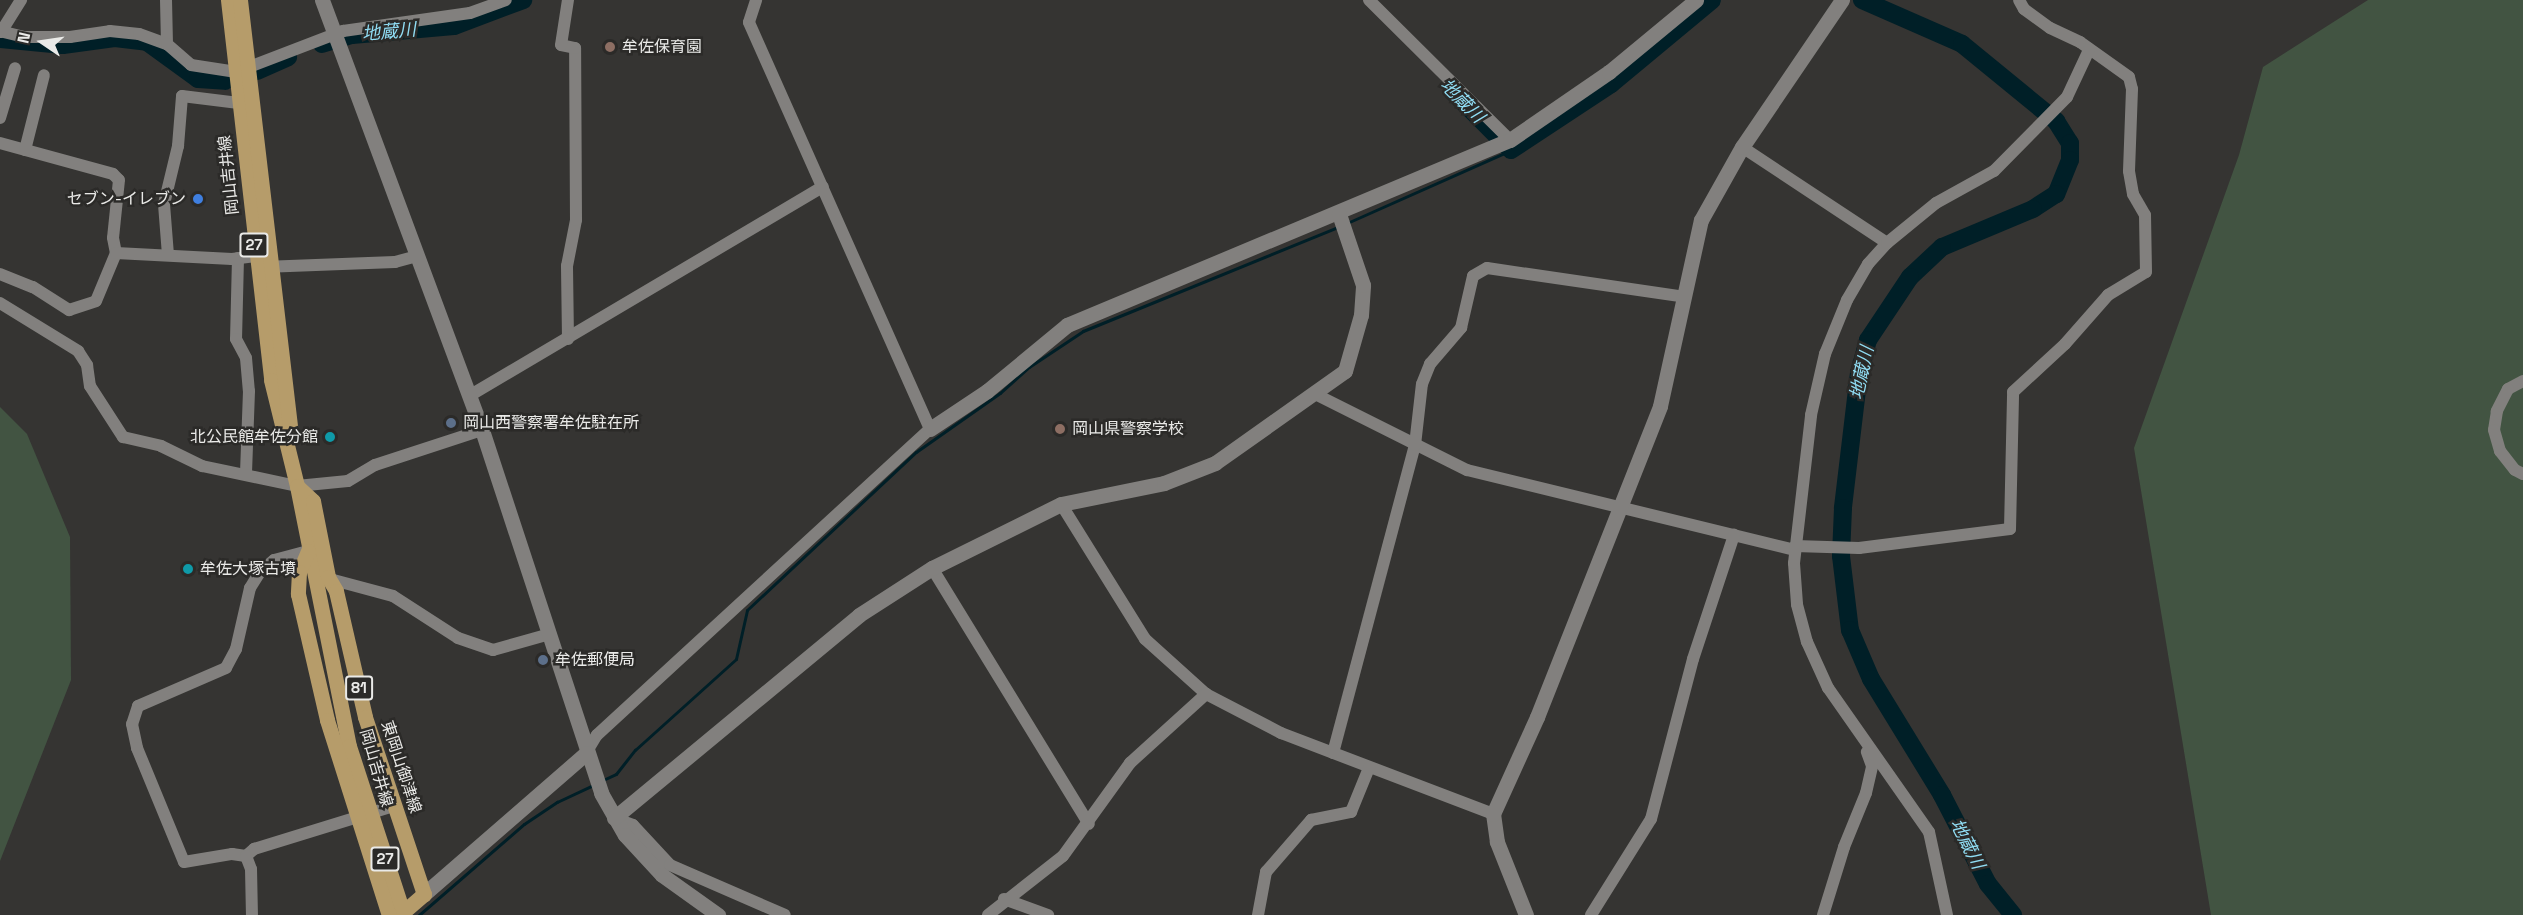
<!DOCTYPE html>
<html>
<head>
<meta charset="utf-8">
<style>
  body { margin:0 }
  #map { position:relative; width:2523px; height:915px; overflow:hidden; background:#353432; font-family:"Space Grotesk","Noto Sans JP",sans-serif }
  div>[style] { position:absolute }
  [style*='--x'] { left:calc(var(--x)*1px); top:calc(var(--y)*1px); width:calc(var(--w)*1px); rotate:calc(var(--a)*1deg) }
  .green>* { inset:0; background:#425442 }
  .stream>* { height:3px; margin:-1.5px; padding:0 1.5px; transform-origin:1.5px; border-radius:1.5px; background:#001f27 }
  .river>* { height:18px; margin:-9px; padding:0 9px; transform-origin:9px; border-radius:9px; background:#001f27 }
  .minor>* { height:12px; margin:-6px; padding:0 6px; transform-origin:6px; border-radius:6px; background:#82807e }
  .tertiary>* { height:15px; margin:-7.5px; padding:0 7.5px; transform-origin:7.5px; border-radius:7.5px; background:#82807e }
  .primary>* { height:15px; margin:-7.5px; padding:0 7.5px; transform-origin:7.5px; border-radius:7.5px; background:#b69c6a }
  .dots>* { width:16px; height:16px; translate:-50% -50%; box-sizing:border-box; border:3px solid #2b2a28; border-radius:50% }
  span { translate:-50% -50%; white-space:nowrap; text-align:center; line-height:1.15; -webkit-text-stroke:5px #2b2a28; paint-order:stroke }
  .shield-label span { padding:2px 4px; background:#2b2a28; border:2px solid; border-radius:4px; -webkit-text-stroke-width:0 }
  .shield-label { font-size:15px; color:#eaeae8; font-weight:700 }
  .poi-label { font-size:16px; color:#eaeae8 }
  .left { translate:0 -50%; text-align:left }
  .right { translate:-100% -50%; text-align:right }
  .street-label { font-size:16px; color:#eaeae8 }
  .water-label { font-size:18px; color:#90ddf4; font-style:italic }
  .north { position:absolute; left:12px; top:12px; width:60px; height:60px; -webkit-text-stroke:4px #2b2a28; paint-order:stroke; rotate:283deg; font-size:16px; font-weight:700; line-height:24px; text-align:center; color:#eaeae8 }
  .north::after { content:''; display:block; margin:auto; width:21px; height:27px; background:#eaeae8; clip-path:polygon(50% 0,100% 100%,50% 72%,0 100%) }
</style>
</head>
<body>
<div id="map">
  <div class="green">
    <div style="clip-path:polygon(2368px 0,2523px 0,2523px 915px,2211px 915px,2134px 448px,2239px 155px,2263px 67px)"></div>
    <div style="clip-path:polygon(0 407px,27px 434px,70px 537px,71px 680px,0 861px)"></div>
  </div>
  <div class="stream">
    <div style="--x:1347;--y:223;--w:180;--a:-24"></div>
    <div style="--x:603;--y:780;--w:14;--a:-25"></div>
    <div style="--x:616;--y:774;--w:31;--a:-52"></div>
    <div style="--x:635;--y:750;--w:136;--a:-42"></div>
    <div style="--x:736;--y:659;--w:50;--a:-77.3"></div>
    <div style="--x:747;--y:610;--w:231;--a:-43.1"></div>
    <div style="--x:916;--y:452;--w:103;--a:-35.1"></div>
    <div style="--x:1000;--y:393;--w:39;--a:-42"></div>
    <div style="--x:1029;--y:367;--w:65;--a:-33.7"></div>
    <div style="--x:1083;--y:331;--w:275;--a:-22.2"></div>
    <div style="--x:419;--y:915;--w:139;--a:-40.9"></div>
    <div style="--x:524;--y:824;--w:40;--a:-34"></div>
    <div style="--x:557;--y:802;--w:38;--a:-25"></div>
  </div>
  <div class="river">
    <div style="--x:1862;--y:0;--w:109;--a:23.7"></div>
    <div style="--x:1962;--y:44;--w:122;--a:39.3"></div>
    <div style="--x:2056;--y:121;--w:26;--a:58"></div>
    <div style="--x:2070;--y:143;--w:17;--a:90"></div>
    <div style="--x:2070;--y:160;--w:37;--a:112"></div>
    <div style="--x:2056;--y:194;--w:27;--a:147"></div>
    <div style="--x:2033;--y:209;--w:99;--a:157.3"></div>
    <div style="--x:1942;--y:247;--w:44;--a:136.8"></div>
    <div style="--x:1910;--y:277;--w:76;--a:123.7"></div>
    <div style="--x:1868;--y:340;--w:34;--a:105"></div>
    <div style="--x:1859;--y:373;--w:136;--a:96.8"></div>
    <div style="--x:1843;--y:508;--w:48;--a:92.4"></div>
    <div style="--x:1841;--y:556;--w:75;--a:83.1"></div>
    <div style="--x:1850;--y:630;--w:53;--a:66.8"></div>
    <div style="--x:1871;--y:679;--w:136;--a:58.5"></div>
    <div style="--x:1942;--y:795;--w:100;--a:62.7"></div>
    <div style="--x:1988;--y:884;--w:40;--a:51"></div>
    <div style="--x:0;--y:39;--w:63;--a:5.4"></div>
    <div style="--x:63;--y:45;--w:52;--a:-7.7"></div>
    <div style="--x:115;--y:38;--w:32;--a:7"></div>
    <div style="--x:147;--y:42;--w:63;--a:36"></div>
    <div style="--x:198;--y:79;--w:27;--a:4"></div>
    <div style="--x:322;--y:44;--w:31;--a:-17"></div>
    <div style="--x:352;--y:35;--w:102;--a:-5"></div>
    <div style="--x:454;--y:26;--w:74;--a:-20.6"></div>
    <div style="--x:257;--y:71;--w:34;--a:-24"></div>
    <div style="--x:1452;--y:91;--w:83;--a:45"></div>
    <div style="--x:1511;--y:150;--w:120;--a:-33.4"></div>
    <div style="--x:1611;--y:84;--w:131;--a:-39.7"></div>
  </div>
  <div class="minor">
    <div style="--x:166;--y:0;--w:44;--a:88.7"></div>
    <div style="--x:1369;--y:0;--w:199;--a:44.8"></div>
    <div style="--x:0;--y:31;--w:25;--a:14"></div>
    <div style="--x:24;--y:37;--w:46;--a:0"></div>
    <div style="--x:70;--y:37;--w:40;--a:-8.5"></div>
    <div style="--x:110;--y:31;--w:29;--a:6"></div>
    <div style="--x:139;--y:34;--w:30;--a:20"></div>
    <div style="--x:167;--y:44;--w:32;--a:41"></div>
    <div style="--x:191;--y:65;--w:46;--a:8.8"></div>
    <div style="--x:236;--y:72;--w:115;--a:-21"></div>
    <div style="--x:343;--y:31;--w:128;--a:-8.1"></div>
    <div style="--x:470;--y:13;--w:38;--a:-20"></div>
    <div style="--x:1;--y:32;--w:38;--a:-58"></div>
    <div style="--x:0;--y:118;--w:52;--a:-73.3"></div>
    <div style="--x:0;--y:143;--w:117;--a:15.3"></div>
    <div style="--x:113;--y:174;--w:8;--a:45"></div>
    <div style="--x:119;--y:180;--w:58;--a:95.9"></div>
    <div style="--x:113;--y:238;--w:15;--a:79"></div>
    <div style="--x:1742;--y:147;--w:174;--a:33.5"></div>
    <div style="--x:25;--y:150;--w:77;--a:-75.8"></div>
    <div style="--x:168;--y:255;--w:51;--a:-94.5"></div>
    <div style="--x:164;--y:204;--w:60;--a:-76.4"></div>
    <div style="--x:178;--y:146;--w:50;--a:-85.4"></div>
    <div style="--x:182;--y:96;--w:57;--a:7"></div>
    <div style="--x:238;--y:258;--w:81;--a:91.4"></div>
    <div style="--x:236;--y:339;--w:21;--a:62"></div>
    <div style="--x:246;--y:358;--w:33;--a:85"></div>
    <div style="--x:249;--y:391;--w:83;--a:92.1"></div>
    <div style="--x:263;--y:267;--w:132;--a:-2.2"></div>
    <div style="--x:395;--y:262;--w:23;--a:-15"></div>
    <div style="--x:0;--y:274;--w:35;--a:22"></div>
    <div style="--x:33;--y:287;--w:43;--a:32.6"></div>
    <div style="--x:69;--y:310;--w:28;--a:-18"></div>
    <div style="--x:96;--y:301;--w:52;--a:-67.4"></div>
    <div style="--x:116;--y:253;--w:116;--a:3"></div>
    <div style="--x:232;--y:259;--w:32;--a:-7"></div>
    <div style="--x:0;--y:303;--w:92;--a:31.6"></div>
    <div style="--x:78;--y:351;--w:17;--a:57"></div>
    <div style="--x:87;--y:365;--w:21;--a:82"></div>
    <div style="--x:90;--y:386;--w:61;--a:57.1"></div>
    <div style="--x:123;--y:437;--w:39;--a:13"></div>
    <div style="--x:161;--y:446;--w:46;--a:26"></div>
    <div style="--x:202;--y:466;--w:97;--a:11.9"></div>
    <div style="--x:297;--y:486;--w:51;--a:-5.6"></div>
    <div style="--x:348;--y:481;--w:31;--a:-31"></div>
    <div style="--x:375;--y:465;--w:113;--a:-18.1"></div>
    <div style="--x:568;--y:339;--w:73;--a:-90.8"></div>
    <div style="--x:567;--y:266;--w:47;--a:-78.9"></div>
    <div style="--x:576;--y:220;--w:172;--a:-90.3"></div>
    <div style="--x:575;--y:48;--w:14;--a:-168"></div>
    <div style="--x:561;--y:45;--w:46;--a:-81.2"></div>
    <div style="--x:2523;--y:381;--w:17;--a:152"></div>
    <div style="--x:2508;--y:389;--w:25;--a:117"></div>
    <div style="--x:2497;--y:411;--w:19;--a:99"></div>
    <div style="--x:2494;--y:430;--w:22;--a:74"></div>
    <div style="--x:2500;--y:451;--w:24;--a:52"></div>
    <div style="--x:2515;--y:470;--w:9;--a:27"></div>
    <div style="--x:1315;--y:394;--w:170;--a:26.6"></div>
    <div style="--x:1467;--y:470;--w:337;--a:13.7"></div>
    <div style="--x:469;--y:396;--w:411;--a:-30.6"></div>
    <div style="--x:1061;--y:504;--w:159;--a:58.1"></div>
    <div style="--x:1145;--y:639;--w:82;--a:42"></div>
    <div style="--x:1206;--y:694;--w:85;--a:27.5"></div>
    <div style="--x:1281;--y:733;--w:227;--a:20.9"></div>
    <div style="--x:1795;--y:546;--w:64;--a:1.8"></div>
    <div style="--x:1859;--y:548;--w:152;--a:-7.2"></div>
    <div style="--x:2010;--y:529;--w:137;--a:-88.7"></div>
    <div style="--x:2013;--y:392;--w:71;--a:-42.7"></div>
    <div style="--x:2065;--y:344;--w:65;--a:-48.7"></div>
    <div style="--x:2108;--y:295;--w:44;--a:-31.2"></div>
    <div style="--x:2146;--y:272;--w:57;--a:-91"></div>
    <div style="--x:2145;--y:215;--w:24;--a:-120"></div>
    <div style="--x:2133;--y:194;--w:23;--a:-100"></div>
    <div style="--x:2129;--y:171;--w:82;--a:-87.9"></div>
    <div style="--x:2132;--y:89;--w:12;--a:-104"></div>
    <div style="--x:2129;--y:77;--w:60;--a:-144.5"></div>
    <div style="--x:2080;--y:42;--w:33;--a:-155"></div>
    <div style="--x:2050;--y:28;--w:32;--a:-144"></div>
    <div style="--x:2024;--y:9;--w:10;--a:-119"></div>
    <div style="--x:308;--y:551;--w:35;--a:165"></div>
    <div style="--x:274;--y:560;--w:18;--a:139"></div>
    <div style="--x:260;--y:572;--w:19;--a:122"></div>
    <div style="--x:250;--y:588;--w:63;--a:102.9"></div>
    <div style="--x:236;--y:649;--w:21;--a:118"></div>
    <div style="--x:226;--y:668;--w:96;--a:156.6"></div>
    <div style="--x:138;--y:706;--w:19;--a:108"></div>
    <div style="--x:132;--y:724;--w:25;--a:78"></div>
    <div style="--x:137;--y:748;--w:123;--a:67.6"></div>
    <div style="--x:184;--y:862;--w:49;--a:-9.5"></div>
    <div style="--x:232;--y:854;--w:14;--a:8"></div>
    <div style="--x:246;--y:856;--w:11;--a:-41"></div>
    <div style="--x:254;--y:849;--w:146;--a:-17.1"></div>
    <div style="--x:932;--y:568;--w:300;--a:58.5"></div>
    <div style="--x:326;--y:578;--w:69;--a:15"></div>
    <div style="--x:393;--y:596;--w:77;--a:32.9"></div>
    <div style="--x:458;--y:638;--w:37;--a:19"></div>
    <div style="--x:493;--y:650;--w:59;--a:-15.7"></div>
    <div style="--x:586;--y:753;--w:21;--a:-59"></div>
    <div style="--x:597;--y:735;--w:452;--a:-42.6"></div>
    <div style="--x:930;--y:429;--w:445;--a:-114"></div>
    <div style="--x:749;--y:22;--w:23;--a:-72"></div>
    <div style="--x:1333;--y:753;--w:319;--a:-75.1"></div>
    <div style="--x:1415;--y:445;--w:61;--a:-83.5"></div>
    <div style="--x:1422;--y:384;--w:22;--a:-68"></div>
    <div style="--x:1430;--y:364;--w:48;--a:-49.3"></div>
    <div style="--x:1461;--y:328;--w:53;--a:-77"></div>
    <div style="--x:1473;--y:276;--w:16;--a:-30"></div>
    <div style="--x:1487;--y:268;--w:200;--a:8.3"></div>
    <div style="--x:614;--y:818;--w:20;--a:20"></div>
    <div style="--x:633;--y:825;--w:54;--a:47.2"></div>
    <div style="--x:670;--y:865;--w:125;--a:23.5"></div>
    <div style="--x:246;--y:856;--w:14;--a:69"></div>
    <div style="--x:251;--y:869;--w:46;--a:88.8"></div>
    <div style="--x:1004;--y:899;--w:47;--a:20"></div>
    <div style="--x:988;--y:915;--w:95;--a:-38.2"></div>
    <div style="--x:1063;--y:856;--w:115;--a:-54.2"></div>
    <div style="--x:1130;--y:763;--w:103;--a:-42.2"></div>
    <div style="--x:1258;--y:915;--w:44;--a:-79.5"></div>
    <div style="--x:1266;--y:872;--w:69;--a:-49.1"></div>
    <div style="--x:1311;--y:820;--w:41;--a:-11.3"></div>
    <div style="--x:1351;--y:812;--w:48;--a:-67.8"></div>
    <div style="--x:1591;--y:915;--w:113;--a:-58"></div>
    <div style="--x:1651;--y:819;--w:165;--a:-75.3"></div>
    <div style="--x:1693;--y:659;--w:131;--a:-71.7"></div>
    <div style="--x:1823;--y:915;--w:71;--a:-72.8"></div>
    <div style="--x:1844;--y:847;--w:58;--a:-67.8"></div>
    <div style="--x:1866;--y:793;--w:28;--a:-77"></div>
    <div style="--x:1872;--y:766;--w:15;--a:-110"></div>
    <div style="--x:1947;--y:915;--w:85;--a:-102.2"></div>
    <div style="--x:1929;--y:832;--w:176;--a:-125"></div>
    <div style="--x:1828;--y:688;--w:51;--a:-114.5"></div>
    <div style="--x:1807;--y:642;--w:39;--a:-105"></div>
    <div style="--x:1797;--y:604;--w:41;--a:-94.2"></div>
    <div style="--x:1794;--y:563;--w:149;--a:-83.4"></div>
    <div style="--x:1811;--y:415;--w:63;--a:-77.1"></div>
    <div style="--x:1825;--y:354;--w:58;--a:-67.8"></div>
    <div style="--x:1847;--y:300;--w:42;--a:-59.7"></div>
    <div style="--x:1868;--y:264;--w:28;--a:-48"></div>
    <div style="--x:1887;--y:243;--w:63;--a:-39.2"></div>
    <div style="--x:1936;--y:203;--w:66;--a:-28.9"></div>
    <div style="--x:1994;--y:171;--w:104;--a:-45.4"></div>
    <div style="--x:2067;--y:97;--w:52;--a:-64.9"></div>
  </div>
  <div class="tertiary">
    <div style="--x:322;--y:0;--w:459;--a:69.6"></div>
    <div style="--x:482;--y:430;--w:382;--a:71.8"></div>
    <div style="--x:601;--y:793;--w:48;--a:60.3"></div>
    <div style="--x:625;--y:835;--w:54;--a:47.2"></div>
    <div style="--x:662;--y:875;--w:69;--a:35.5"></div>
    <div style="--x:930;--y:429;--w:69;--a:-33.7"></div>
    <div style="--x:987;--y:391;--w:104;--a:-39.5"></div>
    <div style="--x:1067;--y:325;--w:480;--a:-22.7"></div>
    <div style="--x:1510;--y:140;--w:120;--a:-34.5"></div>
    <div style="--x:1609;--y:72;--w:113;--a:-39.6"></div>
    <div style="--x:614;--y:818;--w:318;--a:-39.6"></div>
    <div style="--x:859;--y:615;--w:87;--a:-32.8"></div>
    <div style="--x:932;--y:568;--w:144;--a:-26.4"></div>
    <div style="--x:1061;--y:504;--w:105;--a:-11.5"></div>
    <div style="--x:1164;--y:483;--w:55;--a:-21.4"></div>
    <div style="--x:1215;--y:463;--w:159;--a:-35.3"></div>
    <div style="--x:1345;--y:371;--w:58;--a:-74.1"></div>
    <div style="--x:1361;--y:315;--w:30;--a:-86"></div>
    <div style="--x:1363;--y:285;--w:75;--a:-108.7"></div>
    <div style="--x:424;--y:894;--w:215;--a:-41"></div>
    <div style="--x:1526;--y:915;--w:79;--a:-111.7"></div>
    <div style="--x:1497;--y:842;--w:28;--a:-98"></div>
    <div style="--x:1493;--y:814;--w:107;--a:-65.6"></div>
    <div style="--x:1537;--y:717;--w:334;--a:-68.4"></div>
    <div style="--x:1660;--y:406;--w:190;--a:-77.6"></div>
    <div style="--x:1701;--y:220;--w:84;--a:-60.7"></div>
    <div style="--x:1742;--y:147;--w:178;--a:-55.8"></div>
  </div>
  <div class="primary">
    <div style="--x:228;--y:0;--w:382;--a:83.5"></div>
    <div style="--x:271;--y:380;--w:109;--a:76.2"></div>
    <div style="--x:297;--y:486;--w:265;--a:78.7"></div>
    <div style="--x:349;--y:746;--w:178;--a:72"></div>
    <div style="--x:240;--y:0;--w:430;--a:83.3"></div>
    <div style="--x:297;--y:486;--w:22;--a:43"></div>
    <div style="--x:313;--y:501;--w:77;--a:78.8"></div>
    <div style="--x:328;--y:577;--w:16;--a:60"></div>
    <div style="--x:336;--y:591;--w:129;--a:77"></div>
    <div style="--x:365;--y:717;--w:187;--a:71.6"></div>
    <div style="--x:424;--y:894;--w:32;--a:139"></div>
    <div style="--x:308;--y:551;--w:23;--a:113"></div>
    <div style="--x:299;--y:572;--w:22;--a:93"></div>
    <div style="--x:298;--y:594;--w:129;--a:77"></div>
    <div style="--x:327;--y:720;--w:205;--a:72.4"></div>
  </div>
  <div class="dots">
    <div style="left:610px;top:47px;background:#8d6e63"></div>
    <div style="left:198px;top:199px;background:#3f7fe0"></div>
    <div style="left:451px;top:423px;background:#5c6f8a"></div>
    <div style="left:1060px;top:429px;background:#8d6e63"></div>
    <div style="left:330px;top:437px;background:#0f9aa8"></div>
    <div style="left:188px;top:569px;background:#0f9aa8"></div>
    <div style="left:543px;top:660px;background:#5c6f8a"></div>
  </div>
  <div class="shield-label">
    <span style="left:254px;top:245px">27</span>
    <span style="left:359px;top:688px">81</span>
    <span style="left:385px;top:859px">27</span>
  </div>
  <div class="poi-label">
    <span class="left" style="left:622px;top:47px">牟佐保育園</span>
    <span class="right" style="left:186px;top:199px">セブン-イレブン</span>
    <span class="left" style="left:463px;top:423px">岡山西警察署牟佐駐在所</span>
    <span class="left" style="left:1072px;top:429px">岡山県警察学校</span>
    <span class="right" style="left:318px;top:437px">北公民館牟佐分館</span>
    <span class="left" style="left:200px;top:569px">牟佐大塚古墳</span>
    <span class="left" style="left:555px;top:660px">牟佐郵便局</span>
  </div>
  <div class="street-label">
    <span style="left:229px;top:175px;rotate:-96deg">岡山吉井線</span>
    <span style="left:401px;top:767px;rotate:72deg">東岡山御津線</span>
    <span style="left:376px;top:768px;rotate:74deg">岡山吉井線</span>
  </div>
  <div class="water-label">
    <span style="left:389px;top:32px;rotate:-5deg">地蔵川</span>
    <span style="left:1462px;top:101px;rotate:45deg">地蔵川</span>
    <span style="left:1862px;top:373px;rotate:-78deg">地蔵川</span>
    <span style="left:1967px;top:844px;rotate:63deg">地蔵川</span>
  </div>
  <div class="north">N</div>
</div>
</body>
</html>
